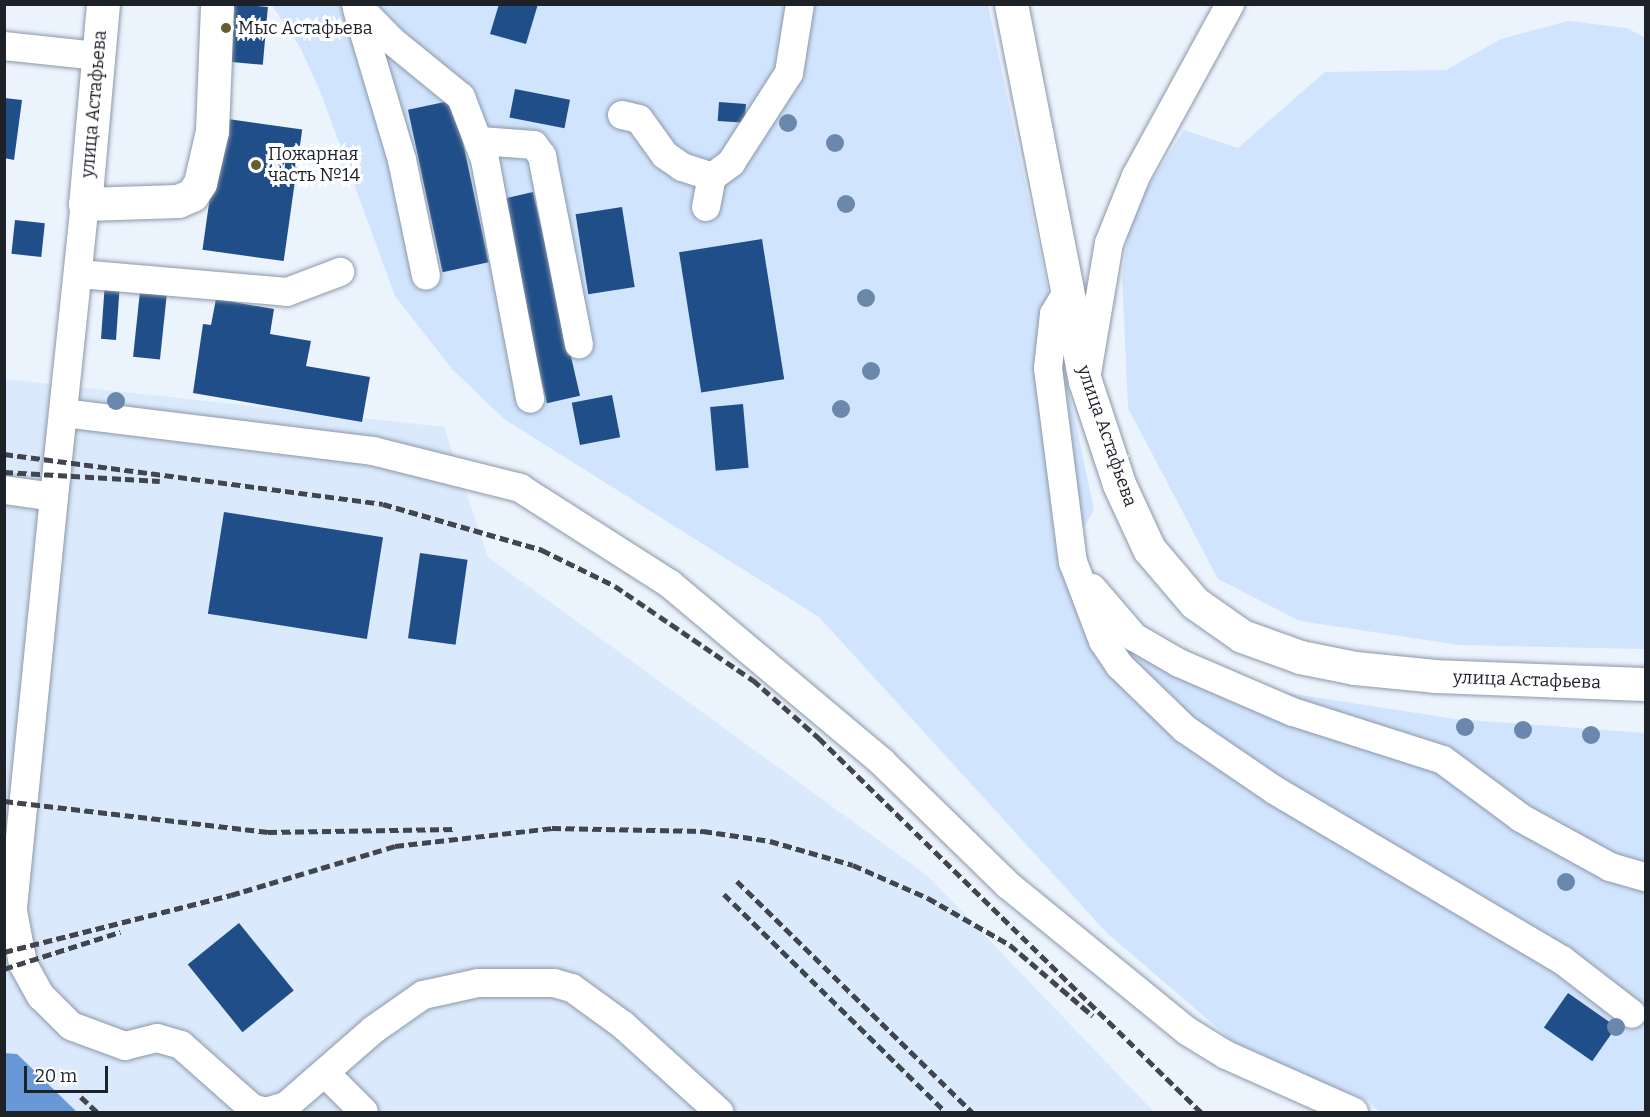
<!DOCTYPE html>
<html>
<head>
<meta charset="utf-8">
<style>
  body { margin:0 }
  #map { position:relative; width:1650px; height:1117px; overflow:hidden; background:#ebf3fd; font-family:Bitter,serif }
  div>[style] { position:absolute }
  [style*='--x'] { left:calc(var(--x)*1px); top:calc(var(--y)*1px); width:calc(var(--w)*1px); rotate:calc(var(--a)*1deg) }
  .built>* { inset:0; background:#dbe9fc }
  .green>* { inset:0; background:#d1e4fe }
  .water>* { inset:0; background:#6898d8 }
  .building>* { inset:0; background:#204e88; transform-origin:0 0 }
  .roads { filter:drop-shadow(0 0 2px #8c98a8) drop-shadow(0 0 2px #8c98a8) }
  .minor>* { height:28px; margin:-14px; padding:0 14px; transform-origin:14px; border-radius:14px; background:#fff }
  .major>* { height:33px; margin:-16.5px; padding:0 16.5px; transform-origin:16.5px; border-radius:16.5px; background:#fff }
  .rail>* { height:4.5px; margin-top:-2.25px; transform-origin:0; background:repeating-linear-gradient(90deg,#41454d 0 9px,transparent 0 13.5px) }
  .trees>* { width:18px; height:18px; margin:-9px; border-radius:50%; background:#6a88ac }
  .dots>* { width:16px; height:16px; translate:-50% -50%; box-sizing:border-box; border:3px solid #fff; border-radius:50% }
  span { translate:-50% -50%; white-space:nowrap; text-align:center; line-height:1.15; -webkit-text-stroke:6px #fff; paint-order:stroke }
  .poi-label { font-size:18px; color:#1d2128 }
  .left { translate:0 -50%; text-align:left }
  .street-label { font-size:18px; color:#1d2128 }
  .frame { position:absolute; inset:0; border:6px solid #1d2128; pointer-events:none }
  .scale { position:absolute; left:24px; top:1066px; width:84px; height:27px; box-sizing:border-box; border:3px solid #1d2128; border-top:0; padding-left:8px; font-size:18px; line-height:21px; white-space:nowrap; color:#1d2128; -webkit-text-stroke:4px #fff; paint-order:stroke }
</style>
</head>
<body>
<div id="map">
  <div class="built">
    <div style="clip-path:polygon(5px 379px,444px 427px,488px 557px,928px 876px,1154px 1112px,77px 1112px,17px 1054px,5px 1053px)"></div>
  </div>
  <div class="green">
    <div style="clip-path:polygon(272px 5px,988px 5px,1094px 510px,1062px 564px,1122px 649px,1157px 638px,1255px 688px,1455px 719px,1645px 733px,1645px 1112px,1379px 1112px,1369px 1101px,1249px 1055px,1107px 933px,819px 617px,504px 419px,452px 369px,395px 296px,322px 96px,300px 47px)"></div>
    <div style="clip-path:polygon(1568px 21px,1627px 28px,1645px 38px,1645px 649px,1459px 645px,1300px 621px,1218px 579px,1128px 408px,1122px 276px,1131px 214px,1184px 130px,1238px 148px,1325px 72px,1446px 70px,1501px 39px)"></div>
  </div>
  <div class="water">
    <div style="clip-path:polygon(5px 1053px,17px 1054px,77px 1112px,5px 1112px)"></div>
  </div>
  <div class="building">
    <div style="left:234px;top:4px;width:34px;height:58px;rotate:5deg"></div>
    <div style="clip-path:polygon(499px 4px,538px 4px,526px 44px,490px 34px)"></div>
    <div style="left:515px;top:89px;width:56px;height:29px;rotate:11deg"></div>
    <div style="clip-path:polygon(4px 98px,22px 100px,14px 160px,4px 158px)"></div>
    <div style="left:454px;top:100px;width:166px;height:47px;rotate:78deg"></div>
    <div style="left:719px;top:102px;width:27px;height:19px;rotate:4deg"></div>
    <div style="left:221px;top:118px;width:82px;height:133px;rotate:8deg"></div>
    <div style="left:533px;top:192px;width:209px;height:34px;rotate:77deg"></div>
    <div style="left:622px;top:207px;width:81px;height:47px;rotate:81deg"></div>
    <div style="left:15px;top:220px;width:30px;height:34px;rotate:6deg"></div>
    <div style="left:762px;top:239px;width:142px;height:84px;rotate:81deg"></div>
    <div style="left:105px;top:282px;width:15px;height:57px;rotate:4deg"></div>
    <div style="left:140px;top:291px;width:27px;height:66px;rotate:6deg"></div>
    <div style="clip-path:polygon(216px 299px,274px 309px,270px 334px,311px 341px,306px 366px,370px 377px,362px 422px,193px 393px,203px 324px,211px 325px)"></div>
    <div style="left:612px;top:395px;width:43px;height:41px;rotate:79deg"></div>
    <div style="left:743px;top:404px;width:64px;height:33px;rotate:85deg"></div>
    <div style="left:224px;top:512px;width:161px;height:103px;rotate:9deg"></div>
    <div style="left:420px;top:553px;width:48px;height:86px;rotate:8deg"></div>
    <div style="left:239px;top:923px;width:87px;height:66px;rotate:51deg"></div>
    <div style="left:1568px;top:993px;width:59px;height:42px;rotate:35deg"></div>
  </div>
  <div class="roads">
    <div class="minor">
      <div style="--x:356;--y:4;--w:50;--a:45.8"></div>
      <div style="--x:391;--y:40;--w:90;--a:39.2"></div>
      <div style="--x:461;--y:97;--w:67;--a:69.1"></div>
      <div style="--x:485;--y:160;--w:243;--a:79.3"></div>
      <div style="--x:357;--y:9;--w:158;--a:73.4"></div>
      <div style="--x:402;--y:160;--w:118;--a:78.3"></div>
      <div style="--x:4;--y:46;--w:95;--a:6.1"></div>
      <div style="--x:622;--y:115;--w:17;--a:13"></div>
      <div style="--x:639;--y:119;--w:44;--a:54.2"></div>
      <div style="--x:665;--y:155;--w:21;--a:35"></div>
      <div style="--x:682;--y:167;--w:32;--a:18"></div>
      <div style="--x:480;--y:141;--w:54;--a:4.2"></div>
      <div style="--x:534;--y:145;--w:14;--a:54"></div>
      <div style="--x:542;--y:156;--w:192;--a:78.9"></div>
      <div style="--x:706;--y:207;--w:31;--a:-79"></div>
      <div style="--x:712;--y:177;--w:24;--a:-36"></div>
      <div style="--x:731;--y:163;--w:107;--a:-57.2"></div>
      <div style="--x:789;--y:73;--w:70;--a:-80.9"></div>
      <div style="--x:79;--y:274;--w:209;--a:4.9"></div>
      <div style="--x:287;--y:292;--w:57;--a:-20.7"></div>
      <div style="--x:1066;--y:294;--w:23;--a:121"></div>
      <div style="--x:1054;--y:314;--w:54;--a:96.3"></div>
      <div style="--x:1048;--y:368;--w:196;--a:82.7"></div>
      <div style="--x:1073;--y:562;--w:85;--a:69.2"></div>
      <div style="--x:1103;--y:641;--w:30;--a:56"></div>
      <div style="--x:1120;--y:666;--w:91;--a:44.1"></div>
      <div style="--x:1185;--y:729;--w:110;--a:34.3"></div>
      <div style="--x:1276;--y:791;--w:332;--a:30.6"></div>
      <div style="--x:1562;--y:960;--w:88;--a:37.6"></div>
      <div style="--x:1087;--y:373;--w:132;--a:-80.4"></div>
      <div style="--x:1109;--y:243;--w:72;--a:-68.1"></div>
      <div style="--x:1136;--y:176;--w:196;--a:-61.3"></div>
      <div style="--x:64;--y:413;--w:311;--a:7"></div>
      <div style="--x:373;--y:451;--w:152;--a:14.1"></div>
      <div style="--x:520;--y:488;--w:178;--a:32.6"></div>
      <div style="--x:670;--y:584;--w:277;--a:40"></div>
      <div style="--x:882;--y:762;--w:176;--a:44.3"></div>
      <div style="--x:1008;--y:885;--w:231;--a:39.2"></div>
      <div style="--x:1187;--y:1031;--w:46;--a:31.6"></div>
      <div style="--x:1226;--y:1055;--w:140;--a:24"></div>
      <div style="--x:4;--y:490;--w:50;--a:8"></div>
      <div style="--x:54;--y:497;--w:416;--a:95.7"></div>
      <div style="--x:13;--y:911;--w:54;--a:79.3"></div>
      <div style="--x:23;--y:964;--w:37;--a:61"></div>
      <div style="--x:41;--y:996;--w:42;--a:45"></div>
      <div style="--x:71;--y:1026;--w:58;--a:20.3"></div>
      <div style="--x:125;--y:1046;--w:33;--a:-14"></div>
      <div style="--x:157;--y:1038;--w:25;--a:16"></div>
      <div style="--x:181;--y:1045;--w:95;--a:41.6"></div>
      <div style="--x:252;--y:1108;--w:15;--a:16"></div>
      <div style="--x:266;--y:1112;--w:21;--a:-17"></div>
      <div style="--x:286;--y:1106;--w:116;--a:-41.1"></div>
      <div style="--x:373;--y:1030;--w:61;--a:-35"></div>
      <div style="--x:423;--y:995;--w:56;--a:-12.3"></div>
      <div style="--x:478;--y:983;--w:76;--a:0"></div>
      <div style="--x:554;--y:983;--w:19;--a:16"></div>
      <div style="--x:572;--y:988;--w:63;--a:36"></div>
      <div style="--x:623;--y:1025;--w:130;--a:42.2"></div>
      <div style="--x:54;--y:497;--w:295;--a:-84"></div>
      <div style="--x:1092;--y:588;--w:65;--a:49.4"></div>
      <div style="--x:1134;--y:637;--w:52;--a:30"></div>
      <div style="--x:1179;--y:663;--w:124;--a:23.3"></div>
      <div style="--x:1293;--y:712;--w:157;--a:17.7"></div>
      <div style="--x:1443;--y:760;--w:97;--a:36.6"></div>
      <div style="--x:1521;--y:818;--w:102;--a:28.8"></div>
      <div style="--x:1610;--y:867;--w:37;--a:16"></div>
      <div style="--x:327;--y:1075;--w:52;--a:45"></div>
    </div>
    <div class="major">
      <div style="--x:103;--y:4;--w:201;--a:95.1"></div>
      <div style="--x:85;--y:204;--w:93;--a:-1.8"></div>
      <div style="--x:178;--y:201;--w:15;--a:-23"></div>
      <div style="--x:192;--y:195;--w:14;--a:-56"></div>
      <div style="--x:200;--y:183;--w:53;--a:-77"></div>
      <div style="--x:212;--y:131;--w:127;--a:-87.7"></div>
      <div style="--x:1011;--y:4;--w:384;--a:78.9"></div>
      <div style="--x:1085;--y:381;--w:108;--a:71.7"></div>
      <div style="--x:1119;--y:484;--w:72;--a:65.2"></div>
      <div style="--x:1149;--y:549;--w:71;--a:49.6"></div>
      <div style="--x:1195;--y:603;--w:57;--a:35.1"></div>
      <div style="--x:1242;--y:636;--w:62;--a:19.9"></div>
      <div style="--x:1300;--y:657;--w:56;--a:11.3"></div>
      <div style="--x:1355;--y:668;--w:80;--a:5.7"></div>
      <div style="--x:1435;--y:676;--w:211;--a:2.2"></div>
    </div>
  </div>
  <div class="rail">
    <div style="--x:4;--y:454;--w:382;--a:7.5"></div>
    <div style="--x:383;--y:504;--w:166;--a:16.1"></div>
    <div style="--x:542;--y:550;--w:81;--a:26.3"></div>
    <div style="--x:615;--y:586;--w:167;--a:34.3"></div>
    <div style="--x:753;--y:680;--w:88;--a:41.3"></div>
    <div style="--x:819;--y:738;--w:535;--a:44.39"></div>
    <div style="--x:4;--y:472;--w:156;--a:3.3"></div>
    <div style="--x:4;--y:801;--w:266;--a:6.7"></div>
    <div style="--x:268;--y:832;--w:188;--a:-0.9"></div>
    <div style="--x:737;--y:881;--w:330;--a:44.5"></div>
    <div style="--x:724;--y:894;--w:311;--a:44.5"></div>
    <div style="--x:4;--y:952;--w:234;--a:-14.1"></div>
    <div style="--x:231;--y:895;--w:171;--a:-16.6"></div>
    <div style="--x:395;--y:846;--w:158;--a:-6.5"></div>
    <div style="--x:552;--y:828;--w:151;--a:1.1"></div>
    <div style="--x:703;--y:831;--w:68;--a:8.5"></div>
    <div style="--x:770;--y:841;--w:86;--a:16.1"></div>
    <div style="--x:853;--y:865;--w:82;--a:23.7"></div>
    <div style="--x:928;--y:898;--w:95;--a:29.8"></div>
    <div style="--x:1010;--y:945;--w:109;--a:40.5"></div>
    <div style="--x:4;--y:969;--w:122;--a:-17.7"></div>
    <div style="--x:81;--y:1097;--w:22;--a:43"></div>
  </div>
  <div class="trees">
    <div style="left:788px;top:123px"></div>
    <div style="left:835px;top:143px"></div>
    <div style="left:846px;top:204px"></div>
    <div style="left:866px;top:298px"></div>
    <div style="left:871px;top:371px"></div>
    <div style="left:116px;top:401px"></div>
    <div style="left:841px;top:409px"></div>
    <div style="left:1465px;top:727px"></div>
    <div style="left:1523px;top:730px"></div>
    <div style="left:1591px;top:735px"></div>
    <div style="left:1566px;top:882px"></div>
    <div style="left:1616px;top:1027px"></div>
  </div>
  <div class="dots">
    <div style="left:226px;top:28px;background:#63602d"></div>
    <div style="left:256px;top:165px;background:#63602d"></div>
  </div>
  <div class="poi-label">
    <span class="left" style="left:238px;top:28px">Мыс Астафьева</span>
    <span class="left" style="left:268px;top:165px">Пожарная<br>часть №14</span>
  </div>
  <div class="street-label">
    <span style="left:94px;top:104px;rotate:-85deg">улица Астафьева</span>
    <span style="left:1107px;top:436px;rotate:71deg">улица Астафьева</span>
    <span style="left:1527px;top:680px;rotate:2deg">улица Астафьева</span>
  </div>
  <div class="frame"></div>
  <div class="scale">20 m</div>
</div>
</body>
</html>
